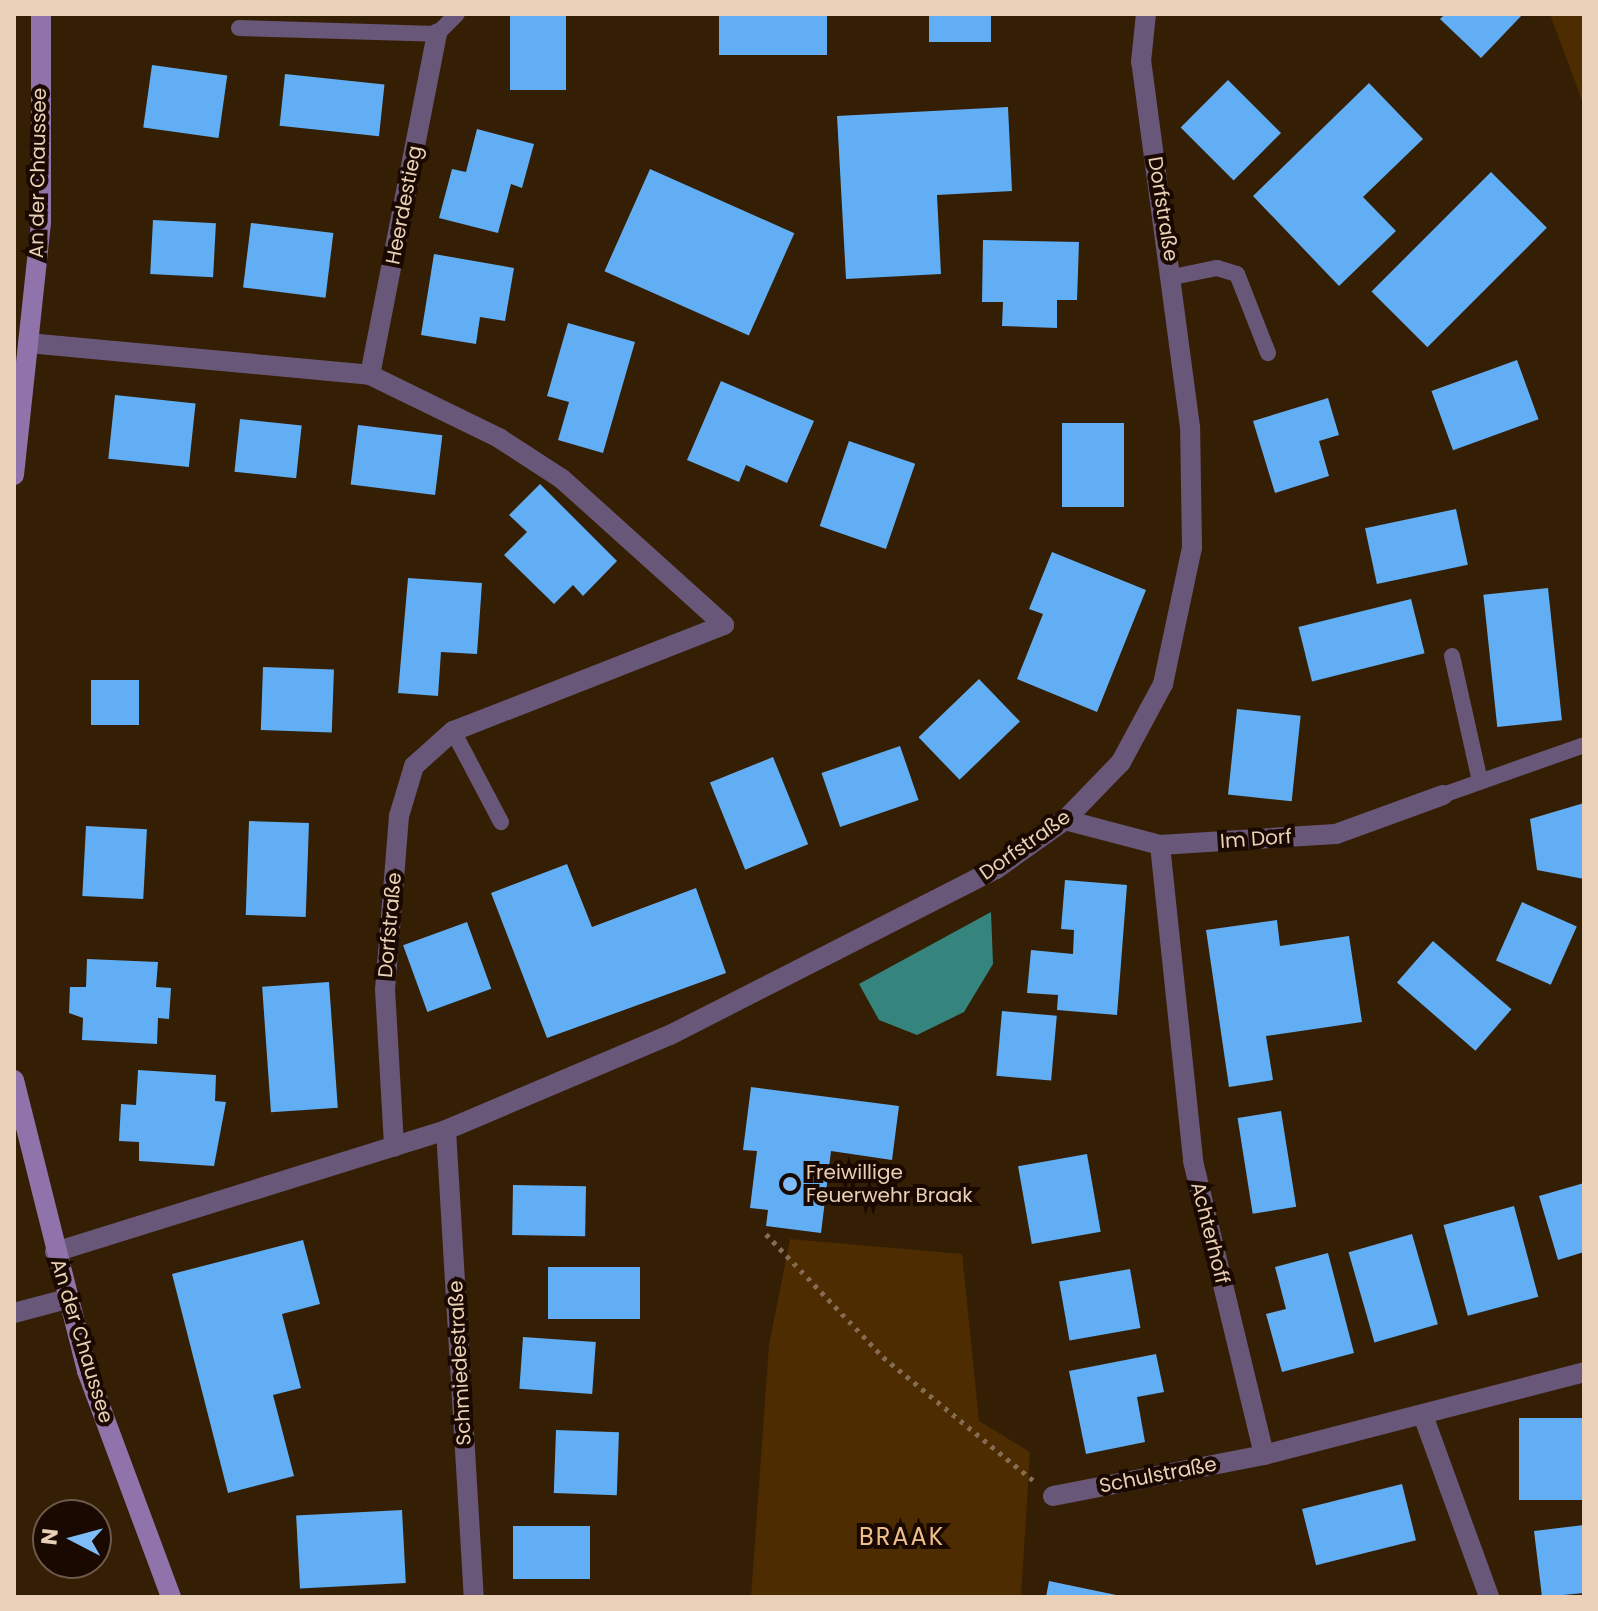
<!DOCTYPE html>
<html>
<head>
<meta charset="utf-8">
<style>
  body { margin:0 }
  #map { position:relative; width:1598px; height:1611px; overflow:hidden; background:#351f04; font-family:Poppins,sans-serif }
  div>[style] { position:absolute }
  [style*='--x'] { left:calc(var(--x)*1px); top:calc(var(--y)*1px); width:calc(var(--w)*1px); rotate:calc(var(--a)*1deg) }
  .green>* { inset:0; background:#4c2c00 }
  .water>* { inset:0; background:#35847e }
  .building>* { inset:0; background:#61aef5; transform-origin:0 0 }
  .path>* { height:5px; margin-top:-2.5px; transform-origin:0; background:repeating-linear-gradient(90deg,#836c52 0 4px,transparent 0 10px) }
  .service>* { height:16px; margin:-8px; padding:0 8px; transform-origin:8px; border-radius:8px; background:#69577a }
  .minor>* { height:20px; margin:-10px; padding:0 10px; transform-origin:10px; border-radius:10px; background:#69577a }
  .secondary>* { height:20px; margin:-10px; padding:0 10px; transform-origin:10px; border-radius:10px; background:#9073aa }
  .dots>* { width:22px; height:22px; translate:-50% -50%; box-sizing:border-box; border:4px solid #1a0900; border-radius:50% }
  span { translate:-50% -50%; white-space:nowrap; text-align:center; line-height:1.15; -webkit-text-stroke:8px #1a0900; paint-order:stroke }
  .street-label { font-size:20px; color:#e9d0b7 }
  .poi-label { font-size:20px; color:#e9d0b7 }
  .left { translate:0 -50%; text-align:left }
  .quarter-label { font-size:24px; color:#efbf8b; letter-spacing:2px }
  .frame { position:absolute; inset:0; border:16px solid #e9d0b7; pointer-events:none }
  .north { position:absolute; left:32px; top:1499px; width:80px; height:80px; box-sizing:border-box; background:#1a0900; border:2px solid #6d5949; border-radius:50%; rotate:276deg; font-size:22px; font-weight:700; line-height:32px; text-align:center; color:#e9d0b7 }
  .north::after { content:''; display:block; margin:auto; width:28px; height:36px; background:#7ebdf9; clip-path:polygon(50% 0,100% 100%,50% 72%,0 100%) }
</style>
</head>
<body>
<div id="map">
  <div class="green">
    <div style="clip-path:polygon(1550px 14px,1584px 14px,1584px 106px)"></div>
    <div style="clip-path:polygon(790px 1239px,962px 1254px,979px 1421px,1030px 1452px,1021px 1597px,751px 1597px,769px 1345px)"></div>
  </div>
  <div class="water">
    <div style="clip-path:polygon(991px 912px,993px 964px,964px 1012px,917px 1035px,879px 1020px,859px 984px)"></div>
  </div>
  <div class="building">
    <div style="left:510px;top:14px;width:56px;height:76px"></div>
    <div style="left:719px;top:14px;width:108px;height:41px"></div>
    <div style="left:929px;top:14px;width:62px;height:28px"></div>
    <div style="clip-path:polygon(1445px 14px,1523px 14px,1481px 58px,1440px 19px)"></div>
    <div style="left:152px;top:65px;width:76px;height:63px;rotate:8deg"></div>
    <div style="left:285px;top:74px;width:100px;height:52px;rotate:6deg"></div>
    <div style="left:1228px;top:80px;width:75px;height:67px;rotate:45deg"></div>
    <div style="clip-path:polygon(1369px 83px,1423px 139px,1363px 197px,1396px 231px,1339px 286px,1253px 196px)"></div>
    <div style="clip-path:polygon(1008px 107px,1012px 191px,937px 195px,941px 274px,846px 279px,837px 116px)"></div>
    <div style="clip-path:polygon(477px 129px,534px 144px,522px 188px,511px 184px,498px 233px,439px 218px,452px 169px,466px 172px)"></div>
    <div style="left:650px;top:169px;width:158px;height:112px;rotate:24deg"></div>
    <div style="left:1491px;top:172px;width:79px;height:169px;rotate:45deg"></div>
    <div style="left:153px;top:220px;width:63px;height:54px;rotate:3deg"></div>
    <div style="left:251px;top:223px;width:83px;height:65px;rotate:7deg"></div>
    <div style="clip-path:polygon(983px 240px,1079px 242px,1077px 300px,1057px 300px,1057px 328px,1002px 326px,1003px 302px,982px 302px)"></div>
    <div style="clip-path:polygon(434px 254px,514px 268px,505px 321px,480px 317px,476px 344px,421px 335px)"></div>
    <div style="clip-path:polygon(568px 323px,635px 342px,603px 453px,558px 440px,569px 402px,547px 396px)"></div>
    <div style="left:1517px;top:360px;width:63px;height:91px;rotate:70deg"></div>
    <div style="clip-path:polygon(721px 381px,814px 421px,787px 483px,746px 465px,739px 482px,687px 460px)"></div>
    <div style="left:115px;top:395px;width:81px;height:64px;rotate:6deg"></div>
    <div style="clip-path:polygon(1328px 398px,1339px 435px,1319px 441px,1329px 476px,1275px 493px,1253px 421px)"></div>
    <div style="left:240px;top:419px;width:62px;height:53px;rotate:6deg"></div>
    <div style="left:1062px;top:423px;width:62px;height:84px"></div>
    <div style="left:358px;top:425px;width:85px;height:60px;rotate:7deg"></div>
    <div style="left:849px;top:441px;width:70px;height:90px;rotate:19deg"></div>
    <div style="clip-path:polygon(540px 484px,617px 561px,583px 596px,573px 585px,554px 604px,504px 555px,527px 532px,509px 515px)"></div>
    <div style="left:1456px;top:509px;width:57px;height:93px;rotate:78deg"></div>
    <div style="clip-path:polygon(1052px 552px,1146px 590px,1097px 712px,1017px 679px,1043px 614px,1029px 609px)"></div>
    <div style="clip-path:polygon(408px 578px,482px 583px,477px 654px,441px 652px,438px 696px,398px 693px)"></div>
    <div style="left:1548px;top:588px;width:133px;height:65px;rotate:84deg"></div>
    <div style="left:1411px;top:599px;width:56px;height:116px;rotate:76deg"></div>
    <div style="left:263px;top:667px;width:71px;height:63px;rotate:2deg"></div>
    <div style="left:979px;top:679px;width:59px;height:84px;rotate:46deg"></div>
    <div style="left:139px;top:680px;width:45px;height:48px;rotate:90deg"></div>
    <div style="left:1237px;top:709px;width:64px;height:86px;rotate:6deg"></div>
    <div style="left:900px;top:746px;width:57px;height:83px;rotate:71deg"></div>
    <div style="left:773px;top:757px;width:94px;height:68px;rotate:68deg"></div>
    <div style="clip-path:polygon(1584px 803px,1584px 879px,1537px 870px,1530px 819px)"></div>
    <div style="left:249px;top:821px;width:60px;height:94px;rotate:2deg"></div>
    <div style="left:86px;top:826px;width:61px;height:70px;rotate:3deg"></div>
    <div style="clip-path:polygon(567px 864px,592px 927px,696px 888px,726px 973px,547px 1038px,491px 893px)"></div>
    <div style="clip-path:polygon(1065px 880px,1127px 885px,1117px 1015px,1057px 1010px,1058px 995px,1027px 993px,1031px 950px,1073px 954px,1074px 930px,1061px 929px)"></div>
    <div style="left:1522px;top:902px;width:60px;height:64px;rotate:24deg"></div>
    <div style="clip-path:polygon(1277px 920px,1280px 946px,1349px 936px,1362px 1022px,1266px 1036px,1273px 1080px,1229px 1087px,1206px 930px)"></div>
    <div style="left:467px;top:922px;width:71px;height:68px;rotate:70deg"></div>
    <div style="left:1433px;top:941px;width:104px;height:55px;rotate:41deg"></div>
    <div style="clip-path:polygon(87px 959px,158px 962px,156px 987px,171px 988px,169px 1019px,158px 1018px,157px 1044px,82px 1040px,83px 1018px,69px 1013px,70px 987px,86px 987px)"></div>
    <div style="left:329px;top:982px;width:126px;height:67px;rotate:86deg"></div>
    <div style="left:1002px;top:1011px;width:55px;height:65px;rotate:5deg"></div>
    <div style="clip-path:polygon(138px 1070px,216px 1075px,215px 1101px,226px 1102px,214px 1166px,139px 1161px,139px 1142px,119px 1141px,121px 1104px,136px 1105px)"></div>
    <div style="clip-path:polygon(751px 1087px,899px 1106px,892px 1160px,831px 1151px,821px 1233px,766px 1226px,768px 1210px,750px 1208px,757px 1151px,743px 1150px)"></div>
    <div style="left:1281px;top:1111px;width:97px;height:44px;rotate:81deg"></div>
    <div style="left:1087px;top:1154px;width:79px;height:70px;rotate:80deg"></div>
    <div style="clip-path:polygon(1584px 1183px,1584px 1252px,1558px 1260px,1539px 1196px)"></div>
    <div style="left:513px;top:1185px;width:73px;height:50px;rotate:1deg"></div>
    <div style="left:1514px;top:1206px;width:94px;height:73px;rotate:75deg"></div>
    <div style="left:1412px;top:1234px;width:94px;height:66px;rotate:74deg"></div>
    <div style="clip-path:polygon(303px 1240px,320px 1304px,282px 1314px,301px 1388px,273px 1395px,294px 1476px,228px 1493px,172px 1274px)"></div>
    <div style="clip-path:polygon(1328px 1253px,1354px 1353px,1282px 1372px,1266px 1314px,1286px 1309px,1275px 1267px)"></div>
    <div style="left:548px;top:1267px;width:92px;height:52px"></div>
    <div style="left:1130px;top:1269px;width:60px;height:72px;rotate:80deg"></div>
    <div style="left:523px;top:1337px;width:73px;height:52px;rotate:4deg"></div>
    <div style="clip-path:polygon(1156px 1354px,1164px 1392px,1137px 1397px,1145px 1442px,1086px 1454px,1069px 1371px)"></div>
    <div style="left:1584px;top:1418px;width:82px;height:65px;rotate:90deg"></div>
    <div style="left:556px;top:1430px;width:63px;height:63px;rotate:2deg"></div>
    <div style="left:1402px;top:1484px;width:58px;height:103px;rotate:76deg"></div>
    <div style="left:402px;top:1510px;width:73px;height:106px;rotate:87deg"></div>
    <div style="clip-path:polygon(1584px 1525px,1584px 1593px,1542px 1597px,1534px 1531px)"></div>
    <div style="left:513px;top:1526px;width:77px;height:53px"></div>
    <div style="clip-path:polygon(1049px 1581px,1121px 1596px,1121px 1597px,1046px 1597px)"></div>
  </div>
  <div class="path">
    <div style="--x:766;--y:1234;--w:170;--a:46.4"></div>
    <div style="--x:883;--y:1357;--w:194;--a:39.4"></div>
  </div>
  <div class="service">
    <div style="--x:239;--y:28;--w:198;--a:1.7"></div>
    <div style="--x:437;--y:34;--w:28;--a:-45"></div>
    <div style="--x:1173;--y:277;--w:45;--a:-11.6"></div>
    <div style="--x:1217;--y:268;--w:21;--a:17"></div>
    <div style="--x:1237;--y:274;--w:85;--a:68.6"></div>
    <div style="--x:1452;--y:656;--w:128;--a:77.4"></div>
    <div style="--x:453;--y:731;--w:103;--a:62.2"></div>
    <div style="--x:1443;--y:795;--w:150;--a:-19.5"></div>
  </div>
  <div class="minor">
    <div style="--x:28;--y:343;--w:343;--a:5.3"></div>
    <div style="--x:370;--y:375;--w:348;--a:-78.9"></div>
    <div style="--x:370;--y:375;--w:144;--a:26"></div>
    <div style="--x:499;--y:438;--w:75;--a:33.1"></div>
    <div style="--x:562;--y:479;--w:218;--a:42"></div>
    <div style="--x:724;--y:625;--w:291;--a:158.6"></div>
    <div style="--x:453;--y:731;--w:52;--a:138.1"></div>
    <div style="--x:414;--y:766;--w:52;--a:106.7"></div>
    <div style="--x:399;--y:816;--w:174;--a:94.6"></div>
    <div style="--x:385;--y:989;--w:158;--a:86.7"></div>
    <div style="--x:1065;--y:820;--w:98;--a:14.7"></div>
    <div style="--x:1160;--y:845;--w:176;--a:-3.6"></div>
    <div style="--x:1336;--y:834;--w:114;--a:-20"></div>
    <div style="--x:1160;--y:845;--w:318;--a:84"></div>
    <div style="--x:1193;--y:1161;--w:302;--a:76.4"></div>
    <div style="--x:1264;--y:1455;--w:331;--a:-14.5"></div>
    <div style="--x:446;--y:1130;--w:468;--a:86.6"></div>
    <div style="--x:55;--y:1252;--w:410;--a:-17.3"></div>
    <div style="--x:446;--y:1130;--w:243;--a:-23"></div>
    <div style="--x:670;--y:1035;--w:366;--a:-27"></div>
    <div style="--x:996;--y:869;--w:85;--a:-35.4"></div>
    <div style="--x:1065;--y:820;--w:81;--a:-46"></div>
    <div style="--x:1121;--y:762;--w:89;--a:-61.7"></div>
    <div style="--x:1163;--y:684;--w:139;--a:-78"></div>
    <div style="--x:1192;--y:548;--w:121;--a:-90.9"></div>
    <div style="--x:1190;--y:427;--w:368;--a:-97.6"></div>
    <div style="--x:1141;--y:62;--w:48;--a:-84.1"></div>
    <div style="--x:14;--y:1313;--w:55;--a:-14.8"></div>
    <div style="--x:1424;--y:1418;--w:190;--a:70"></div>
    <div style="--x:1053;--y:1496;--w:215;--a:-11"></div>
  </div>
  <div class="secondary">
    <div style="--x:14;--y:475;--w:254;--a:-83.9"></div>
    <div style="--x:41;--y:222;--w:208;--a:-90"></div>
    <div style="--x:14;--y:1080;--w:300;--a:75.9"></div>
    <div style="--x:87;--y:1371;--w:241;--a:69.6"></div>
  </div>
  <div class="dots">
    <div style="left:790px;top:1184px;background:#7ebdf9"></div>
  </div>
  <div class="street-label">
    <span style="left:38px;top:173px;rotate:-89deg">An der Chaussee</span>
    <span style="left:404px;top:205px;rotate:-79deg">Heerdestieg</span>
    <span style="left:1163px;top:209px;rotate:81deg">Dorfstraße</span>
    <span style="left:1256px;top:839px;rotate:-4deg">Im Dorf</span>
    <span style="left:1025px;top:845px;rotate:-35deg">Dorfstraße</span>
    <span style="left:390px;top:925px;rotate:-85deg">Dorfstraße</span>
    <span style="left:1210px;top:1233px;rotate:76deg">Achterhoff</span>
    <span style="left:82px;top:1341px;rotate:73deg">An der Chaussee</span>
    <span style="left:460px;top:1363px;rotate:-93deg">Schmiedestraße</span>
    <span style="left:1158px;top:1475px;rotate:-11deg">Schulstraße</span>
  </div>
  <div class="poi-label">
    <span class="left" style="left:806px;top:1184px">Freiwillige<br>Feuerwehr Braak</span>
  </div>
  <div class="quarter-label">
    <span style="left:902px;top:1537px">BRAAK</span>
  </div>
  <div class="frame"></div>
  <div class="north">N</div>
</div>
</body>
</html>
